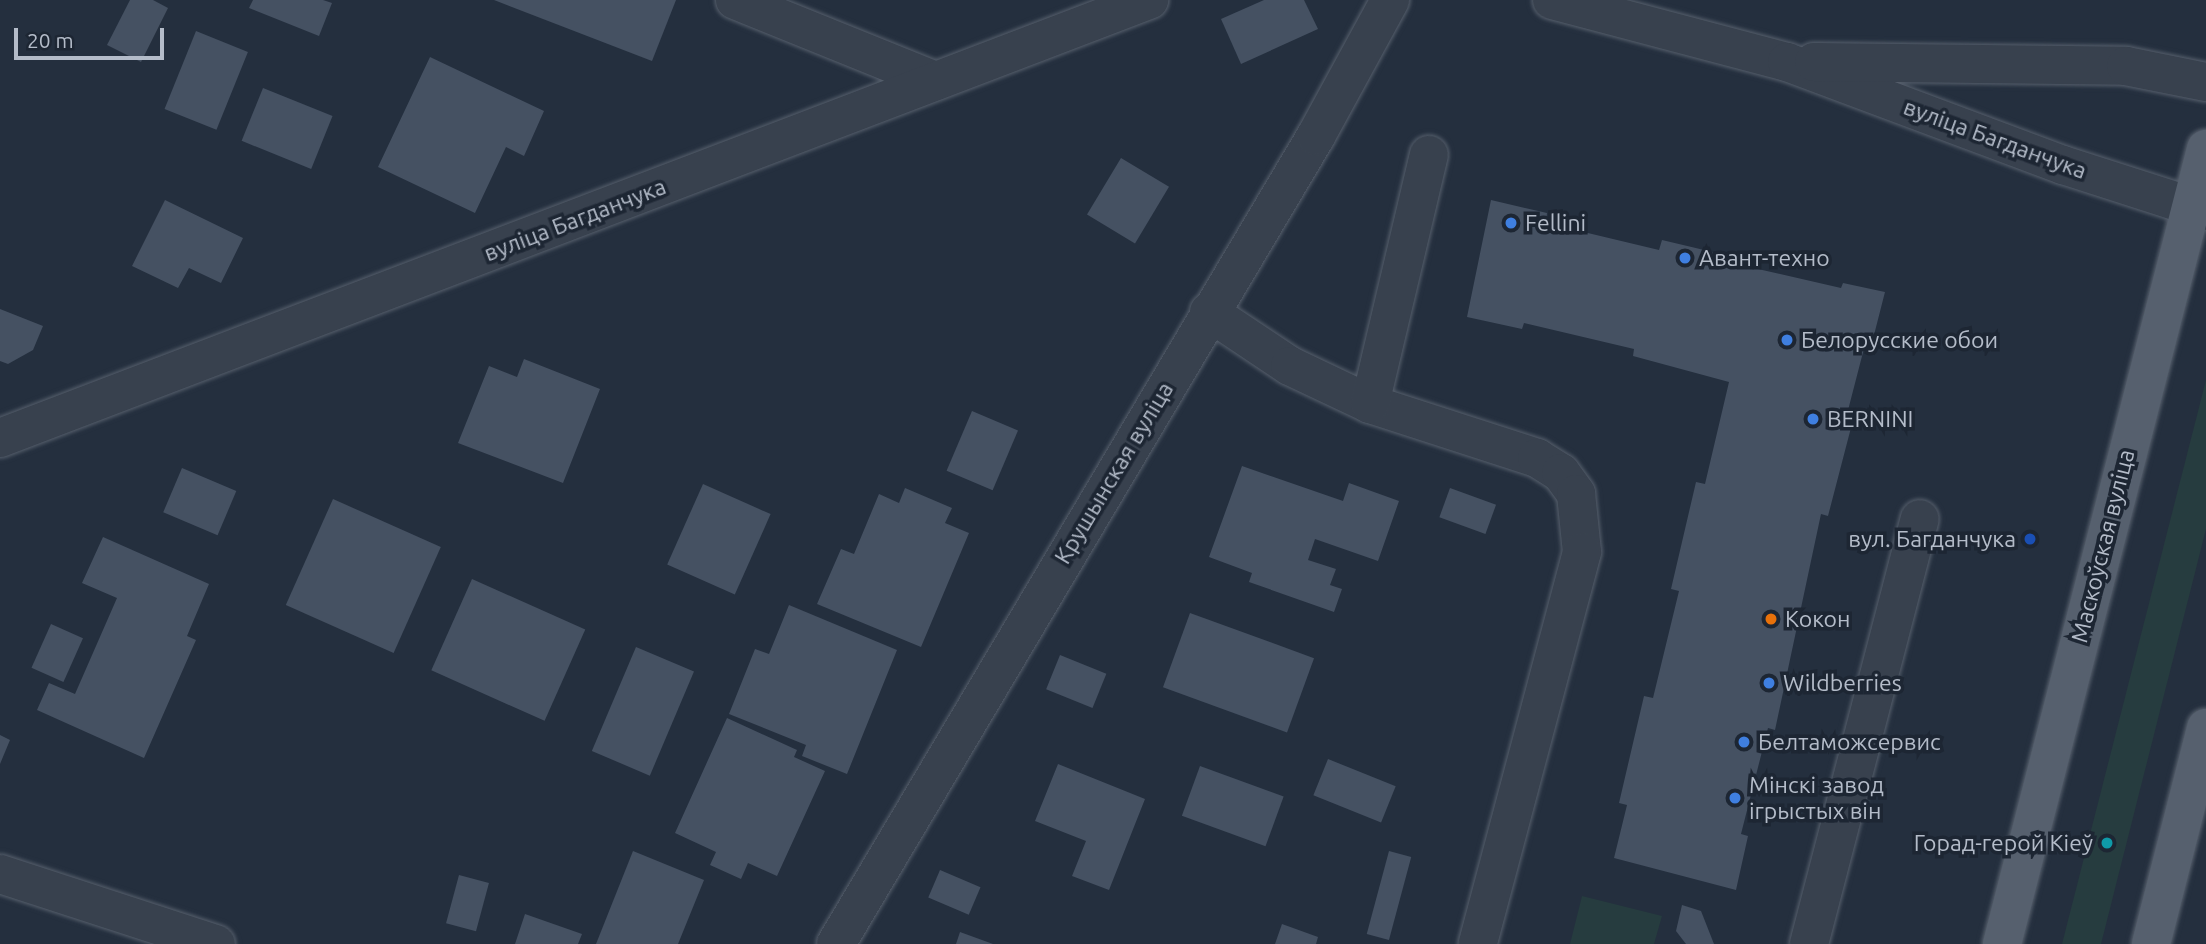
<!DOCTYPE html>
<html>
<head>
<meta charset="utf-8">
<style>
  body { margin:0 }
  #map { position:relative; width:2206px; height:944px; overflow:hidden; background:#242f3e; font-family:Ubuntu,sans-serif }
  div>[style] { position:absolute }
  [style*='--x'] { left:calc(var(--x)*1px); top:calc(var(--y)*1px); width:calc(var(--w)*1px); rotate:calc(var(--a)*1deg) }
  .green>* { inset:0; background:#263c3f }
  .building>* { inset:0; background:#455162; transform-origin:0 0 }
  .roads { filter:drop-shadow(0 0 2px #565f6c) drop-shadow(0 0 2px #565f6c) }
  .minor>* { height:38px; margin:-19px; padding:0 19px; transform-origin:19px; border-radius:19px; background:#38414e }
  .major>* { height:38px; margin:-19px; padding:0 19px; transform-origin:19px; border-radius:19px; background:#56606e }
  .dots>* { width:19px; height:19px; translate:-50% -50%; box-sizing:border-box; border:4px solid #1d2633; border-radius:50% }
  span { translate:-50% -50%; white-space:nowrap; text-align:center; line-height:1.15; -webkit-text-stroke:7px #1d2633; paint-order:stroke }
  .street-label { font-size:23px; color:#b4bcc9 }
  .poi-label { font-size:23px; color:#b4bcc9 }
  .left { translate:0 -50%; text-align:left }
  .right { translate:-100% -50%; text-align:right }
  .scale { position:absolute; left:14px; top:28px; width:150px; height:32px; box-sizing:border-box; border:4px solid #b4bcc9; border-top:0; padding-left:9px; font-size:21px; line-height:24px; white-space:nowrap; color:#b4bcc9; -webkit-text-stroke:5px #1d2633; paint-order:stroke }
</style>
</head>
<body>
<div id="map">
  <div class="green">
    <div style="clip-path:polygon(2206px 380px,2206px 529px,2101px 944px,2062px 944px)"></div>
    <div style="clip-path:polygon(1582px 896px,1662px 916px,1654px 944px,1570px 944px)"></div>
  </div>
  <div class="building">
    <div style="clip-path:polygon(130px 0,153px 0,168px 8px,141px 62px,107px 45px)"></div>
    <div style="clip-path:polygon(253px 0,323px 0,332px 3px,319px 36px,249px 8px)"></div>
    <div style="clip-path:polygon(494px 0,676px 0,652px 61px)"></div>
    <div style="clip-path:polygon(1264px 0,1304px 0,1318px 29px,1241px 64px,1221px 19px)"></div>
    <div style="left:196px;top:31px;width:56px;height:84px;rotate:22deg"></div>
    <div style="clip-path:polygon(430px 57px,544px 111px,524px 156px,506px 147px,475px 213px,378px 167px)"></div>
    <div style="left:263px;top:88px;width:75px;height:57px;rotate:22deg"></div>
    <div style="left:1121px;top:158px;width:56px;height:66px;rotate:31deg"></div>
    <div style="clip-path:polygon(165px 200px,243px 238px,221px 283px,189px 268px,178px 288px,132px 266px)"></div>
    <div style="clip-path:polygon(1491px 200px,1547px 213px,1546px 223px,1659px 250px,1662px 240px,1759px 263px,1758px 269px,1841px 288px,1843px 283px,1885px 292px,1874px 335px,1868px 333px,1846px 418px,1853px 420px,1828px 516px,1821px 514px,1775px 730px,1768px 728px,1741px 834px,1748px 836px,1736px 890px,1614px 858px,1627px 805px,1619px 803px,1644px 696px,1653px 698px,1679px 591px,1671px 589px,1696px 482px,1705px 484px,1729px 382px,1633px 356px,1634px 349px,1524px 323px,1522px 329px,1467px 317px)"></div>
    <div style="clip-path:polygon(0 309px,43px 326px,33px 350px,8px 364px,0 361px)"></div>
    <div style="clip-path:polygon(524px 359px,600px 389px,563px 483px,458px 443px,489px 366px,517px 377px)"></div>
    <div style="left:972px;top:411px;width:50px;height:65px;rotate:23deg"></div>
    <div style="clip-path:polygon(1242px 466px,1343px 501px,1349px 483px,1399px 501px,1378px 561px,1315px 539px,1308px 560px,1336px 569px,1330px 585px,1342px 589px,1334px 612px,1249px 582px,1252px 573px,1209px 557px)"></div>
    <div style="left:182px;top:468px;width:59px;height:48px;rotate:23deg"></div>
    <div style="left:703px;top:484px;width:74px;height:88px;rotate:24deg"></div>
    <div style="clip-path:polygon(905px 488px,952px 508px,945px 523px,969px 533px,921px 647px,817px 604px,841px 549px,854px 554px,879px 494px,899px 503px)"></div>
    <div style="left:1450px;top:488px;width:49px;height:31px;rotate:20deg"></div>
    <div style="left:333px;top:499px;width:118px;height:116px;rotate:24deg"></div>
    <div style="clip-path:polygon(103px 537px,209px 584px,187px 636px,196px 640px,144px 758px,37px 710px,49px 683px,75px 694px,117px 598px,82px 583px)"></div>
    <div style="left:472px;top:579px;width:124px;height:100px;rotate:24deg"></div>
    <div style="clip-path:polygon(789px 605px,897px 650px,847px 774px,802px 756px,806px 745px,729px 714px,755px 649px,769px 654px)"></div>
    <div style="left:1190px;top:613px;width:132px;height:79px;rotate:20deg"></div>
    <div style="left:51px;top:624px;width:35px;height:48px;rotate:24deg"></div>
    <div style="left:636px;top:647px;width:63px;height:113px;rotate:23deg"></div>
    <div style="left:1060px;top:655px;width:50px;height:37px;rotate:22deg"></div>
    <div style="clip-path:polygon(727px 718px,797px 750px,794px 757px,825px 771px,777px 876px,748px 863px,741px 879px,710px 865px,716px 852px,675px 833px)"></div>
    <div style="clip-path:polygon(0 735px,10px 740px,0 764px)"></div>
    <div style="left:1328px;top:759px;width:73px;height:39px;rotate:22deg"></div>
    <div style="clip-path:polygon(1058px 764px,1145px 799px,1109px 890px,1072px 876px,1086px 841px,1035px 821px)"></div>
    <div style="left:1200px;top:766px;width:89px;height:53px;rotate:20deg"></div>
    <div style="clip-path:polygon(633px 851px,704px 880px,678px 944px,596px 944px)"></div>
    <div style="left:1389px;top:851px;width:23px;height:86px;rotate:15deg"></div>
    <div style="left:940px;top:870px;width:44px;height:30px;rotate:23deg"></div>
    <div style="left:459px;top:875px;width:31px;height:50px;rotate:15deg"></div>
    <div style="clip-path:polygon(1682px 905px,1701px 911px,1714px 944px,1686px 944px,1676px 931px)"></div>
    <div style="clip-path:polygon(525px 914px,582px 934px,578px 944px,515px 944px)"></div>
    <div style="clip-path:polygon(1282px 924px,1318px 937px,1316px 944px,1275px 944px)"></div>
    <div style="clip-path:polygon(960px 932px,993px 944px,956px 944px)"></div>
  </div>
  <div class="roads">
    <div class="minor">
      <div style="--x:735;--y:0;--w:216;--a:22"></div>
      <div style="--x:1552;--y:0;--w:243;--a:14.8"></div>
      <div style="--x:1787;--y:62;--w:295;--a:20.5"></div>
      <div style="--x:2063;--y:165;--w:150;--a:17.8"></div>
      <div style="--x:1814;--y:62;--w:312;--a:0.7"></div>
      <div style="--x:2126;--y:66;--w:82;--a:11.3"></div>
      <div style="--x:1209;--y:312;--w:97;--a:33.7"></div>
      <div style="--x:1290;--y:366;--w:89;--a:25.4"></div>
      <div style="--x:1370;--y:404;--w:176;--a:17.9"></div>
      <div style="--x:1537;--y:458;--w:28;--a:32"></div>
      <div style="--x:1561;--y:473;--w:26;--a:54"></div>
      <div style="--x:1576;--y:494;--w:58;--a:84.1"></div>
      <div style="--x:1582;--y:552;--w:406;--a:104.9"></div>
      <div style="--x:1370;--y:404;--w:256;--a:-76.7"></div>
      <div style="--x:0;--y:438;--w:1230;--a:-20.87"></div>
      <div style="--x:0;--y:874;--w:227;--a:18"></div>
      <div style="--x:836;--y:944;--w:940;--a:-59.29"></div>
      <div style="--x:1316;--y:136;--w:155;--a:-61.4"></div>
      <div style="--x:1809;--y:944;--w:439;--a:-75.4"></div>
    </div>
    <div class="major">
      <div style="--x:2002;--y:944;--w:821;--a:-75.61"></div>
      <div style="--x:2151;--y:944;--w:223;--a:-75.7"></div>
    </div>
  </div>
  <div class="dots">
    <div style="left:1511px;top:223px;background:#3f7fe0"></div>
    <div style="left:1685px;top:258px;background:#3f7fe0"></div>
    <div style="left:1787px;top:340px;background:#3f7fe0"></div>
    <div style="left:1813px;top:419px;background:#3f7fe0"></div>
    <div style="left:2030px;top:539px;background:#1a4fb4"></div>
    <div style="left:1771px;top:619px;background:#e8710a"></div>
    <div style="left:1769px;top:683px;background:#3f7fe0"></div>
    <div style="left:1744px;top:742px;background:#3f7fe0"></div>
    <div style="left:1735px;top:798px;background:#3f7fe0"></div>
    <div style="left:2107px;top:843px;background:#0f9aa8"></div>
  </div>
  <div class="street-label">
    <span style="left:1995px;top:139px;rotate:20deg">вуліца Багданчука</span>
    <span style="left:575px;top:220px;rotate:-21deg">вуліца Багданчука</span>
    <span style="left:1114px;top:473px;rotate:-59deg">Крушынская вуліца</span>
    <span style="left:2103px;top:546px;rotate:-76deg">Маскоўская вуліца</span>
  </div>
  <div class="poi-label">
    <span class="left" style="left:1525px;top:223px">Fellini</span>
    <span class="left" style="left:1699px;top:258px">Авант-техно</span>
    <span class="left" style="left:1801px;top:340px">Белорусские обои</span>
    <span class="left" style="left:1827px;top:419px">BERNINI</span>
    <span class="right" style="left:2016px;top:539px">вул. Багданчука</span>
    <span class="left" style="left:1785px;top:619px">Кокон</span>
    <span class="left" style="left:1783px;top:683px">Wildberries</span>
    <span class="left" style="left:1758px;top:742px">Белтаможсервис</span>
    <span class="left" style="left:1749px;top:798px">Мінскі завод<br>ігрыстых він</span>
    <span class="right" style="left:2093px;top:843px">Горад-герой Кіеў</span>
  </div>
  <div class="scale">20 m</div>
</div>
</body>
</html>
